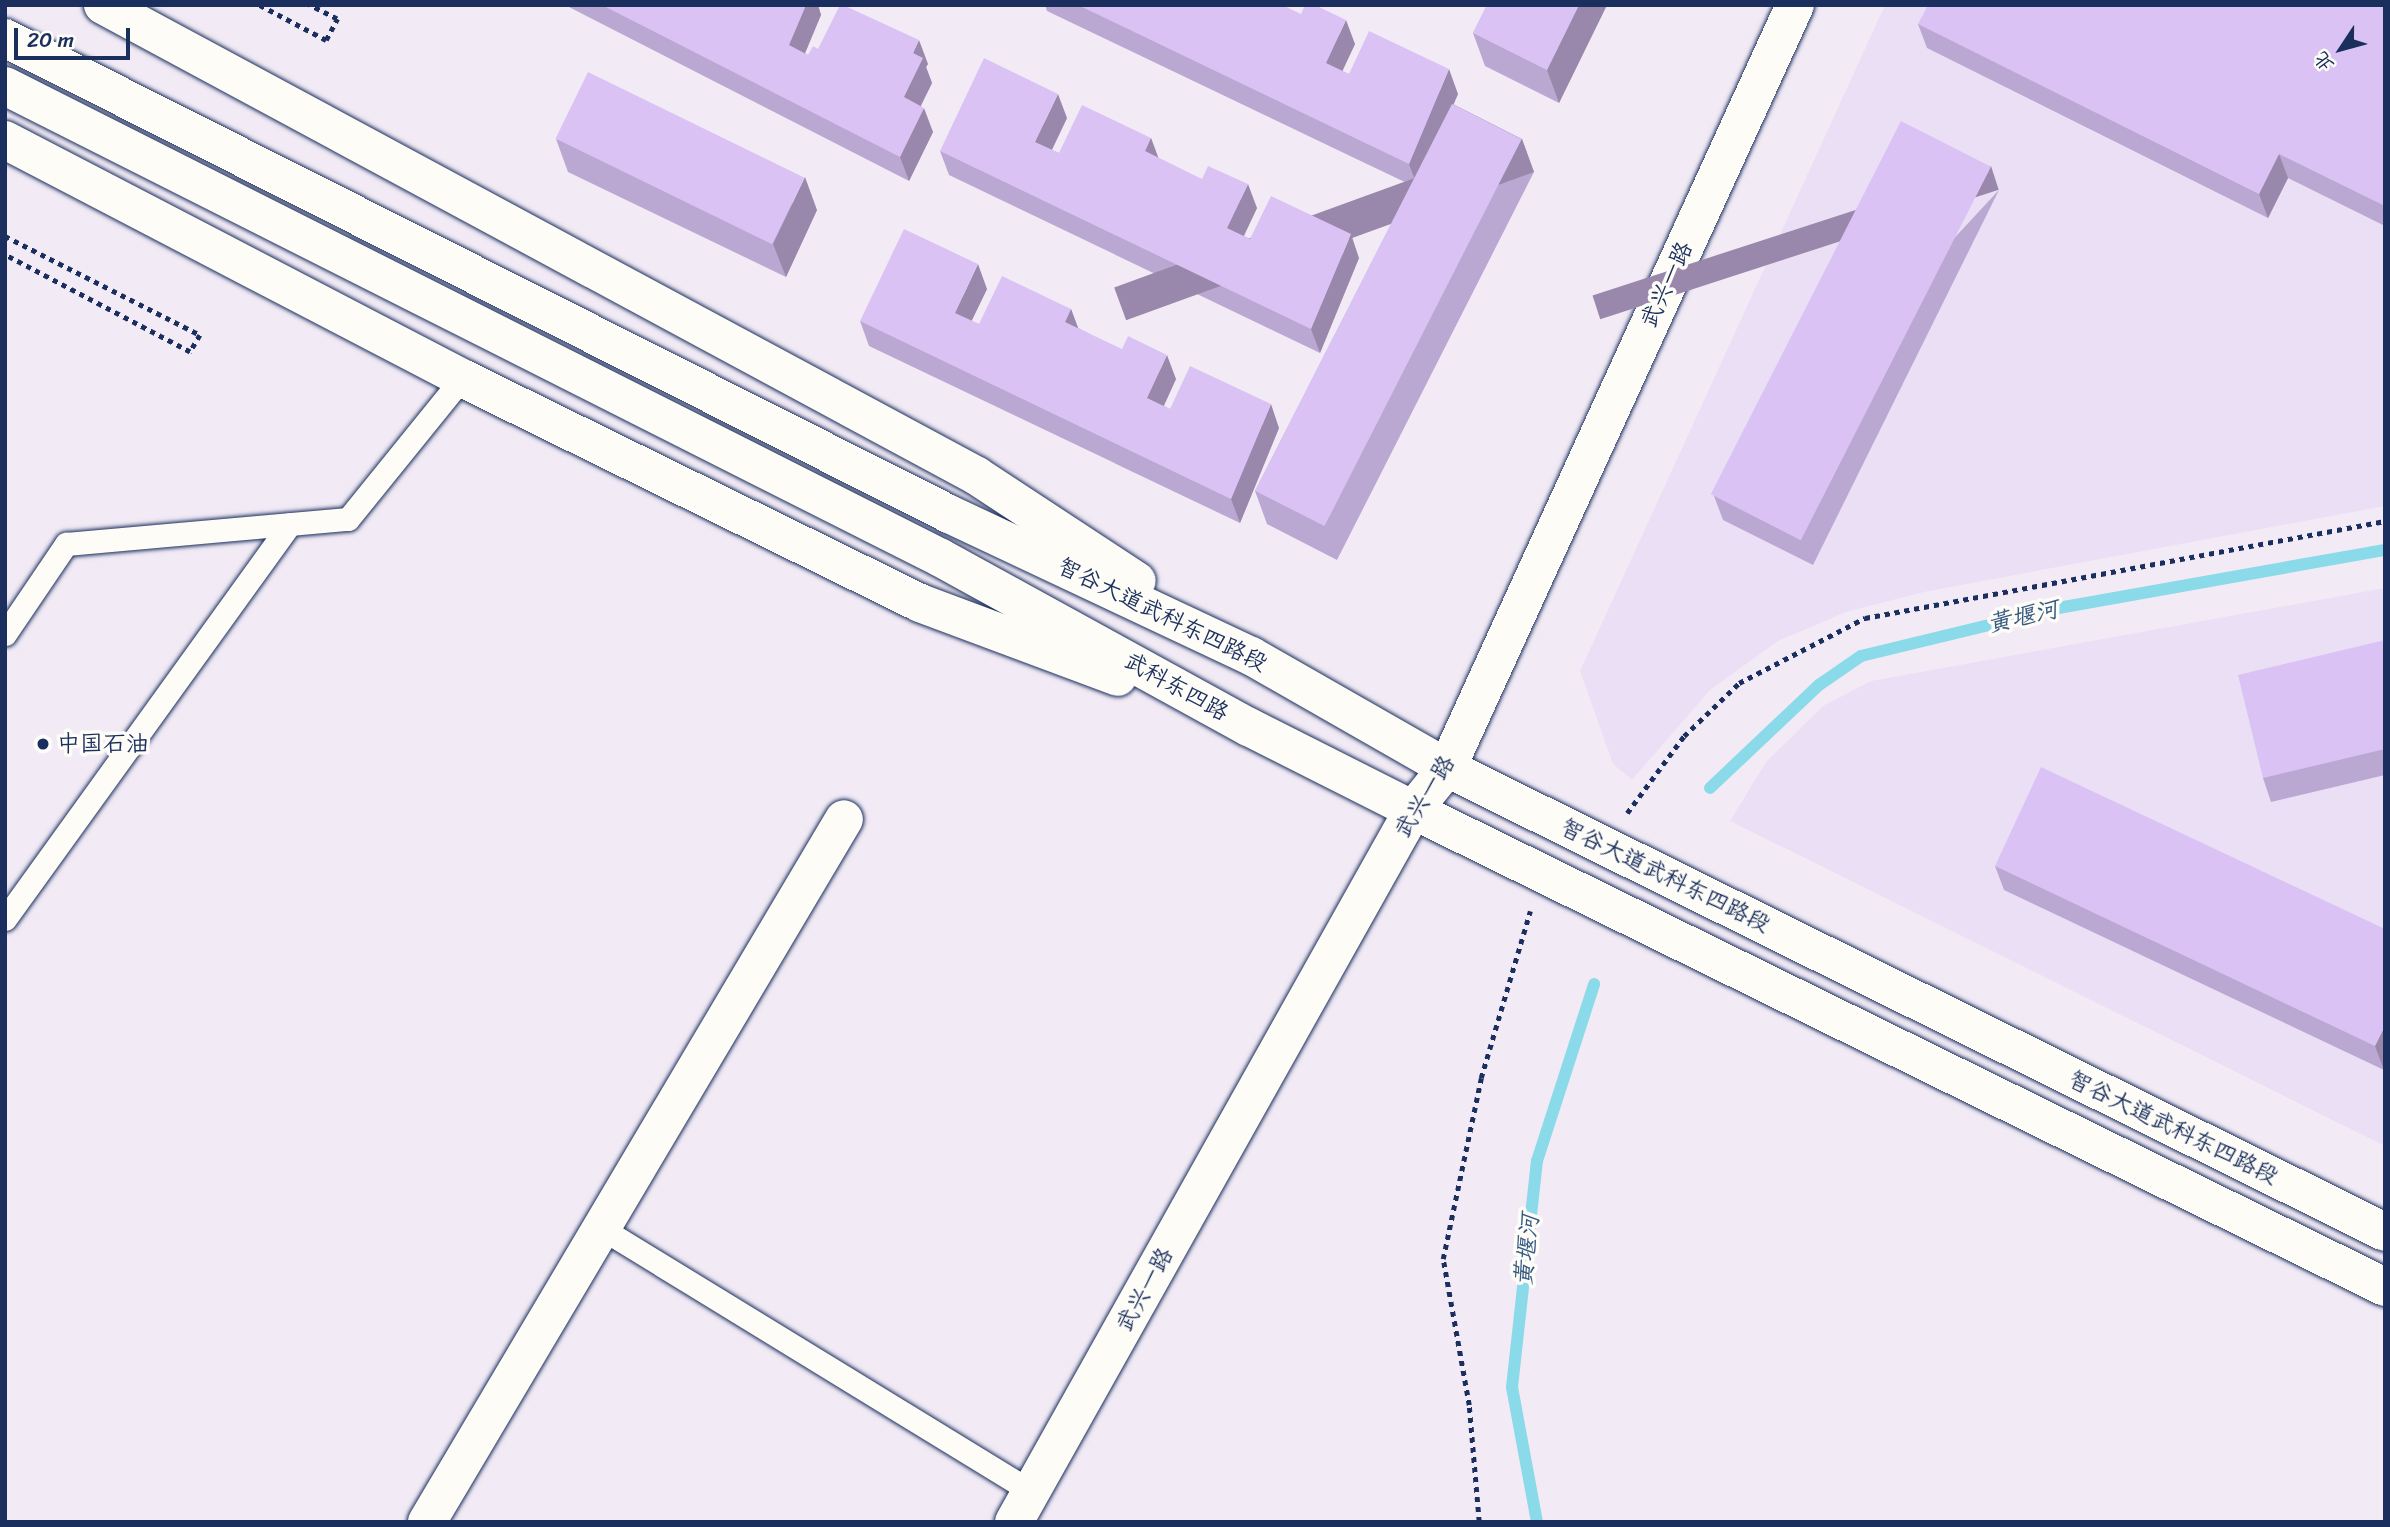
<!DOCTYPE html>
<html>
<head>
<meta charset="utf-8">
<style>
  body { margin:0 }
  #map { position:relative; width:2390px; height:1527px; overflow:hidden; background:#f2ebf6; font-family:Sriracha,"LXGW WenKai TC",sans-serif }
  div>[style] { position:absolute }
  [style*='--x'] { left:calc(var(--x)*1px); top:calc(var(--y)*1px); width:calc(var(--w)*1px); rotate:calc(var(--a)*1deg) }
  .built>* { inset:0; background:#ebdff5 }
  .stream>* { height:12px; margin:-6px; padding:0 6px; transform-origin:6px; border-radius:6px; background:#8bdae9 }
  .path>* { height:4.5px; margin-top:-2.25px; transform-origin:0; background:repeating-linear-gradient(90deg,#1b2f5e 0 5px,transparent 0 10px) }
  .roads { filter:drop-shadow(0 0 2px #1b2f5e) drop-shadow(0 0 2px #1b2f5e) }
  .lane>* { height:23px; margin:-11.5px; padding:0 11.5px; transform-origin:11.5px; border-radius:11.5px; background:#fdfcf7 }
  .street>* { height:38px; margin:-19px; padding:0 19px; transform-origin:19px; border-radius:19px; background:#fdfcf7 }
  .secondary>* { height:38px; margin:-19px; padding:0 19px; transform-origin:19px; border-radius:19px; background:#fdfcf7 }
  .wall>* { inset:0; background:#bba8d2 }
  .shaded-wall>* { inset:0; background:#9988ab; transform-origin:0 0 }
  .building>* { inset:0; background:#dac3f4; transform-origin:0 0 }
  .dots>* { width:19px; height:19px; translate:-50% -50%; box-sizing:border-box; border:4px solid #fdfcf7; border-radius:50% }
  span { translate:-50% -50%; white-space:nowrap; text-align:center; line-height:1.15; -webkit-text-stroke:7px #fdfcf7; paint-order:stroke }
  .street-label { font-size:23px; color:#1b2f5e }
  .poi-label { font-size:23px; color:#1b2f5e }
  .left { translate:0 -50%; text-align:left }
  .water-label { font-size:24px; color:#375a81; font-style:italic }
  .frame { position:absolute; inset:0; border:7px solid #1b2f5e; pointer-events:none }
  .north { position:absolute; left:2306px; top:14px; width:70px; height:70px; -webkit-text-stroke:5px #fdfcf7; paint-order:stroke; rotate:234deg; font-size:19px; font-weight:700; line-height:28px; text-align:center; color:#1b2f5e }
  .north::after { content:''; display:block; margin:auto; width:24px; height:32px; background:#1b2f5e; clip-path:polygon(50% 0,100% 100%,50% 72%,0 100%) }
  .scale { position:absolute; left:14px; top:28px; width:116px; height:32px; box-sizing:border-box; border:4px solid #1b2f5e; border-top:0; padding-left:9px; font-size:21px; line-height:24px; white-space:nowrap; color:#1b2f5e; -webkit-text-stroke:5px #fdfcf7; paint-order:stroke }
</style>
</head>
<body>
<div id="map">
  <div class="built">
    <div style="clip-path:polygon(1885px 5px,2385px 5px,2385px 506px,1924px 592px,1846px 612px,1778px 641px,1710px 690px,1632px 780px,1613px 764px,1580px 671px)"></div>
    <div style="clip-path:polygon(2385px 588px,2385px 1146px,1730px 821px,1766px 762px,1823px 706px,1871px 681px)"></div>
  </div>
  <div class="stream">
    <div style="--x:1710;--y:788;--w:150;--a:-43.4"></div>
    <div style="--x:1819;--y:685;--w:51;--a:-34.6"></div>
    <div style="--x:1861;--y:656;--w:209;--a:-13.6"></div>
    <div style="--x:2064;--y:607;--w:326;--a:-10.1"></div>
    <div style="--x:1537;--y:1522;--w:137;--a:-100.5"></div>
    <div style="--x:1512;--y:1387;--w:227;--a:-83.7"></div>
    <div style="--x:1537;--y:1161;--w:186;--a:-72.1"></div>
  </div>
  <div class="path">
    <div style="--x:260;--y:5;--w:75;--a:27.9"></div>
    <div style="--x:326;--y:40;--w:24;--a:-62"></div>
    <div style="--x:337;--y:19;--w:31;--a:-153"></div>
    <div style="--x:5;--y:236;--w:219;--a:26.9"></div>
    <div style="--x:200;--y:335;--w:20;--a:120"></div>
    <div style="--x:190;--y:352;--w:209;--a:-152.3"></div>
    <div style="--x:1627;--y:813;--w:96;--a:-53.5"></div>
    <div style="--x:1684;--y:736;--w:76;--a:-43.9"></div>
    <div style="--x:1739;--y:683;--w:142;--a:-27.3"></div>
    <div style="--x:1865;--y:618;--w:529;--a:-10.57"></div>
    <div style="--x:1479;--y:1522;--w:117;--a:-94.9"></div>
    <div style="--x:1469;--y:1405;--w:148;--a:-100.1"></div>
    <div style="--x:1443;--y:1259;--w:185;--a:-78.1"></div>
    <div style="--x:1481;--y:1078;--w:174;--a:-73.6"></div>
  </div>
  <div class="roads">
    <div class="lane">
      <div style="--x:5;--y:634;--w:109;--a:-55.9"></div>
      <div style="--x:66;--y:544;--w:283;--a:-5.1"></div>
      <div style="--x:348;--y:519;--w:181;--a:-51"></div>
      <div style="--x:5;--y:919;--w:487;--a:-54.2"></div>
      <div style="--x:601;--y:1228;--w:505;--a:31.49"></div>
    </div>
    <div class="street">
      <div style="--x:427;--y:1522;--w:817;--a:-59.32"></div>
      <div style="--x:1014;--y:1522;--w:816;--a:-60.73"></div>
      <div style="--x:1413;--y:810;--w:54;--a:-51"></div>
      <div style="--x:1447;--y:768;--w:839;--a:-65.48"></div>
    </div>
    <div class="secondary">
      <div style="--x:103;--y:5;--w:993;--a:28.32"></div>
      <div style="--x:977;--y:476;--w:191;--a:33.3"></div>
      <div style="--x:5;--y:38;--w:1057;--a:26.76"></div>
      <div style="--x:949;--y:514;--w:334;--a:25.2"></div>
      <div style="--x:1251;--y:656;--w:226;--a:29.7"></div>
      <div style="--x:1447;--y:768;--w:1046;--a:26.32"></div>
      <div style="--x:5;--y:86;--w:1048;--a:26.76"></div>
      <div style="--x:941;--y:558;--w:351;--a:28.8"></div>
      <div style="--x:1249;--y:727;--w:184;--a:26.8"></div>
      <div style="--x:1413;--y:810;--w:1083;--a:26.14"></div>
      <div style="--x:5;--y:140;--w:515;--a:27.51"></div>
      <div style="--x:462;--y:378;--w:510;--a:26.16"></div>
      <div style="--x:920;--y:603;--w:211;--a:20.5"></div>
    </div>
  </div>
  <div class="wall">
    <div style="clip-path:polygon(565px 5px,818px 5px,821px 15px,805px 53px,808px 55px,818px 49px,928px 64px,926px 67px,932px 83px,921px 106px,933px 132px,909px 181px)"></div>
    <div style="clip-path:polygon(1045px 5px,1282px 5px,1355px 44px,1342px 71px,1349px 74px,1458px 94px,1453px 104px,1522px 139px,1534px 172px,1337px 560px,1267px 524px,1255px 491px,1411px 185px,1047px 11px)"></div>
    <div style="clip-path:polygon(1481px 5px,1607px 5px,1559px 103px,1485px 66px,1473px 33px,1486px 7px)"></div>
    <div style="clip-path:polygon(2385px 5px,2385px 226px,2288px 178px,2268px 218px,1927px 48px,1918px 24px)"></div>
    <div style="clip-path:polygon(1067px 118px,1052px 150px,1059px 153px,1151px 138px,1158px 158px,1257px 208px,1244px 236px,1250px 239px,1359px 258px,1320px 353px,949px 175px,940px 151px)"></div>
    <div style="clip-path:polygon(556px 139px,817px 210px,786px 277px,568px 172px)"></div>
    <div style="clip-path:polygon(1999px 190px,1813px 565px,1723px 520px,1714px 496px)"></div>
    <div style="clip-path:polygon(987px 289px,971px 321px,979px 324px,1071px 309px,1078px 328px,1176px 379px,1164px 406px,1170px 409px,1279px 428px,1240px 523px,869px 346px,860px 321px)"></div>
    <div style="clip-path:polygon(2385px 640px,2385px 775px,2271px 802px,2263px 778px)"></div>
    <div style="clip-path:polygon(1995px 866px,2385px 929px,2384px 1070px,2004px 890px)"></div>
  </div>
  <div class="shaded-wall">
    <div style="clip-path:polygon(806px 5px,818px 5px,821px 15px,798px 70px,789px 45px)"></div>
    <div style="clip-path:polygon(1579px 5px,1607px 5px,1559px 103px,1547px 70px)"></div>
    <div style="clip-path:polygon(1346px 20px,1355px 44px,1335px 87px,1326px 63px)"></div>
    <div style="clip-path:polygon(919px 40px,928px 64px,926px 67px,932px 83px,913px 121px,904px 97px,913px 53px)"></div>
    <div style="clip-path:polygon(1449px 69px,1458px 94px,1418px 188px,1409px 164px)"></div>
    <div style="clip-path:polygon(1058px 94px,1067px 118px,1044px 166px,1035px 142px)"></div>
    <div style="clip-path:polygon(924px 108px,933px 132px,909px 181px,900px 157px)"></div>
    <div style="clip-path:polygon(1151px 138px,1160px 162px,1145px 151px)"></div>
    <div style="left:1522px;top:139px;width:35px;height:434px;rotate:70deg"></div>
    <div style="clip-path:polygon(2279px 154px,2288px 178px,2268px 218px,2259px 194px)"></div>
    <div style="left:1991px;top:166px;width:25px;height:419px;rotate:72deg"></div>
    <div style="clip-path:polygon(805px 177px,817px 210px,786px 277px,773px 244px)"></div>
    <div style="clip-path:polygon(1248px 184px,1257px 208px,1236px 252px,1227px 228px)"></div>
    <div style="clip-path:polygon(1351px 234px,1359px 258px,1320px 353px,1311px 329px)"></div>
    <div style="clip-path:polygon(978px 264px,987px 289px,964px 337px,955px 313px)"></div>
    <div style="clip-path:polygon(1071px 309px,1080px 333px,1065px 322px)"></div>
    <div style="clip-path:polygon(1167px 355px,1176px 379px,1156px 422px,1147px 398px)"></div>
    <div style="clip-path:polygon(1271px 404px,1279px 428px,1240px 523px,1231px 499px)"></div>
    <div style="clip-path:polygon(2385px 1026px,2385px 1069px,2384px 1070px,2375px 1046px)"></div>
  </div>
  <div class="building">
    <div style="clip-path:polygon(602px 5px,806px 5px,789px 45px,808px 55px,813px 46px,818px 49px,840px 5px,843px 5px,919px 40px,913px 53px,923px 58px,904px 97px,924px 108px,900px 157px)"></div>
    <div style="clip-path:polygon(1078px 5px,1282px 5px,1301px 14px,1305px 5px,1315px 5px,1346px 20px,1326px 63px,1349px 74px,1369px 31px,1449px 69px,1409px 164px)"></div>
    <div style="clip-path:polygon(1487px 5px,1579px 5px,1547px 70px,1473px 33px)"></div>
    <div style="clip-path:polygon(1928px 5px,2385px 5px,2385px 206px,2279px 154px,2259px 194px,1918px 24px)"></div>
    <div style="clip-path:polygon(984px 58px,1058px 94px,1035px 142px,1059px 153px,1082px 105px,1151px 138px,1145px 151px,1202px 179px,1208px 166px,1248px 184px,1227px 228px,1250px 239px,1271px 196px,1351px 234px,1311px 329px,940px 151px)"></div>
    <div style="left:588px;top:72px;width:241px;height:74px;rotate:26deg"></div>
    <div style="left:1452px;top:104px;width:78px;height:434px;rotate:27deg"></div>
    <div style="left:1901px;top:121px;width:101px;height:419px;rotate:27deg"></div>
    <div style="clip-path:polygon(904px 229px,978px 264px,955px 313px,979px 324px,1002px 276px,1071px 309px,1065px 322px,1122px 349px,1128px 336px,1167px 355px,1147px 398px,1170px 409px,1190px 366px,1271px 404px,1231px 499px,860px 321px)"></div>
    <div style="clip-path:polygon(2385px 640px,2385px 749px,2263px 778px,2238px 675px)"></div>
    <div style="clip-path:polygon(2041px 767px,2385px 929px,2385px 1026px,2375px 1046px,1995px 866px)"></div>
  </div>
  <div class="dots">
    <div style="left:43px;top:744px;background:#1b2f5e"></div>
  </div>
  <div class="street-label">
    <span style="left:1667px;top:285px;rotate:-65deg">武兴一路</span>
    <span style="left:1162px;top:615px;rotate:26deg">智谷大道武科东四路段</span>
    <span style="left:1176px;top:687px;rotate:29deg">武科东四路</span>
    <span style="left:1425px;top:797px;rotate:-58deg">武兴一路</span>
    <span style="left:1665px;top:876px;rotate:26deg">智谷大道武科东四路段</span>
    <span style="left:2173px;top:1128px;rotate:26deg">智谷大道武科东四路段</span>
    <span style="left:1145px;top:1290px;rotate:-61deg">武兴一路</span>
  </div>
  <div class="poi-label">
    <span class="left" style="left:57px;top:744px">中国石油</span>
  </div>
  <div class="water-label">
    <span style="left:2023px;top:617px;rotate:-13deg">黄堰河</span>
    <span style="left:1527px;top:1250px;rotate:-84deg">黄堰河</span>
  </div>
  <div class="frame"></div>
  <div class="north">北</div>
  <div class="scale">20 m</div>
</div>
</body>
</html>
